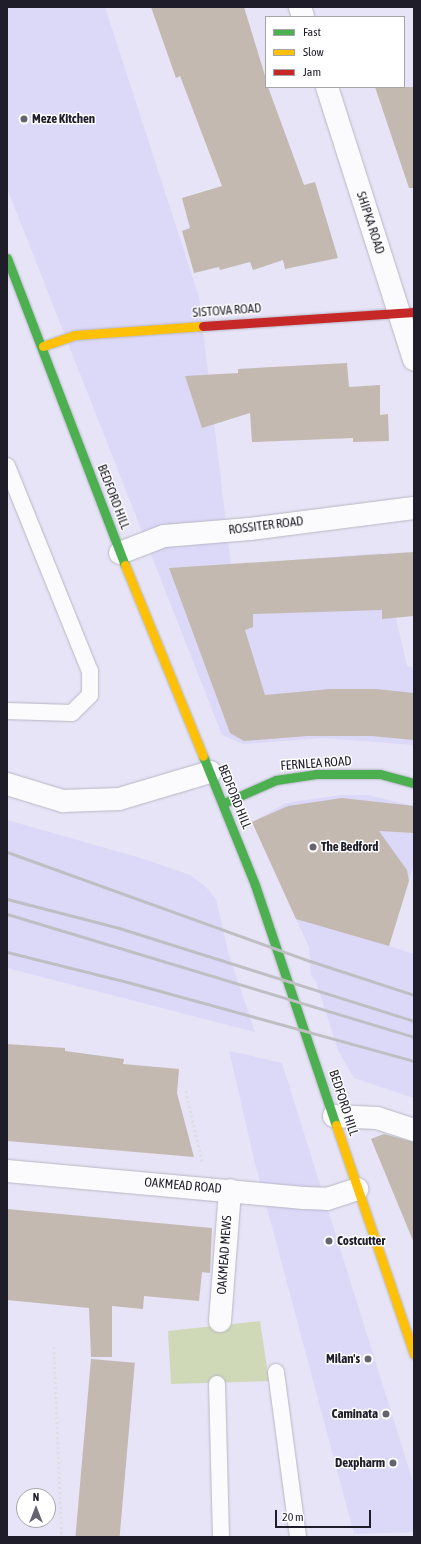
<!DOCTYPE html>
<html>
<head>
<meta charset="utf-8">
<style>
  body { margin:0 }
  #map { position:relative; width:421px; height:1544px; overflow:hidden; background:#e6e4f6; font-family:"Asap Condensed",sans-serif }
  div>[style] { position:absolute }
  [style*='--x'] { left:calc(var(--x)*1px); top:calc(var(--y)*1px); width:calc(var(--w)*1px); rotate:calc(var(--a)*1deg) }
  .built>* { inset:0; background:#dcd8f7 }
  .green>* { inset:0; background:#cfd8b7 }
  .building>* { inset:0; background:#c3b9b1; transform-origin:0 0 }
  .path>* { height:2.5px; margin-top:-1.25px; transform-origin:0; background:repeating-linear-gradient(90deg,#dedde2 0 2px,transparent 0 5px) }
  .roads { filter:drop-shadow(0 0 1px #b8b7c5) drop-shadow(0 0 1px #b8b7c5) }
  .lane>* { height:16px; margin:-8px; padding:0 8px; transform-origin:8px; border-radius:8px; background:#fbfbfe }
  .street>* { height:22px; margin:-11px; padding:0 11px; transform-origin:11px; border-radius:11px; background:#fbfbfe }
  .fast>* { height:9px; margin:-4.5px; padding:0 4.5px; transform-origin:4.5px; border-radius:4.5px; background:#4caf50 }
  .slow>* { height:9px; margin:-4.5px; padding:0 4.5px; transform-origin:4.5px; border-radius:4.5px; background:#ffc107 }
  .jam>* { height:9px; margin:-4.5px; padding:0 4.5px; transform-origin:4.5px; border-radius:4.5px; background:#c62828 }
  .rail>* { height:3px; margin:-1.5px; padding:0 1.5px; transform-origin:1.5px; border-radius:1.5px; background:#bfbec3 }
  .dots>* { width:11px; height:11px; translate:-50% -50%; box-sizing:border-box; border:2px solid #fff; border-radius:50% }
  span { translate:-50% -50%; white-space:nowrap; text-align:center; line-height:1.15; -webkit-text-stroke:3px #fff; paint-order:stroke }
  .poi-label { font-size:13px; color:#1f1d29; font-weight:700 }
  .left { translate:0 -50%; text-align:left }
  .right { translate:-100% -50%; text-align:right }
  .street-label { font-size:13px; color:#1f1d29 }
  .frame { position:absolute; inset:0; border:8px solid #1f1d29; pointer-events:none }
  .legend { position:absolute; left:265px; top:16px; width:140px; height:72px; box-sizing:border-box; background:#fff; border:1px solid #a5a5a9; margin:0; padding:5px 7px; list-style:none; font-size:12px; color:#1f1d29 }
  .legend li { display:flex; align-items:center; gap:8px; height:20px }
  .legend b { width:20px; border:1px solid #a5a5a9 }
  .north { position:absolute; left:16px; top:1488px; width:40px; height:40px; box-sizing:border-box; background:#fff; border:1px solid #a5a5a9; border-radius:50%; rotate:0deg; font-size:11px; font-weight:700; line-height:16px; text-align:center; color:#1f1d29 }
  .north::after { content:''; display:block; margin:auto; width:14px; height:18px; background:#656371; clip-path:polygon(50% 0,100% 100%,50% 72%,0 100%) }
  .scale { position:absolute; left:275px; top:1510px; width:96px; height:18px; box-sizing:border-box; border:2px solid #1f1d29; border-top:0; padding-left:5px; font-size:12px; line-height:14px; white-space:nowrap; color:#1f1d29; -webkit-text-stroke:3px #fff; paint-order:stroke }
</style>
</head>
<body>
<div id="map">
  <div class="built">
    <div style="clip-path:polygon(7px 7px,105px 7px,199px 297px,231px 565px,381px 553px,407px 666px,414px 668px,414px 745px,324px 738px,243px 744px,222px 735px,7px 188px)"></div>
    <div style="clip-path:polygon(341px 795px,368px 795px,414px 806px,414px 864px,389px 946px,414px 954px,414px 1098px,354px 1078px,338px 1050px,316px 982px,311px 975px,309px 947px,252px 822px,286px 803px)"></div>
    <div style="clip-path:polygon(7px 820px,144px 859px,190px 875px,205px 886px,216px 899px,229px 955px,255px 1032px,7px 968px)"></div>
    <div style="clip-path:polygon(229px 1051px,282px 1063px,414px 1485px,414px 1532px,354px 1534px,255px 1163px)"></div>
  </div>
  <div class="green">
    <div style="clip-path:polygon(260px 1321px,269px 1381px,171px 1384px,168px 1331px)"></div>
  </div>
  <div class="building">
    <div style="clip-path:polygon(151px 7px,244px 7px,266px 79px,266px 87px,268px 87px,304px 185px,315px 182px,338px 258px,285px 269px,283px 260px,253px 270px,250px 262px,220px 270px,219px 267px,194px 273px,182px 231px,190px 228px,182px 198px,222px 186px,180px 76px,176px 78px)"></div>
    <div style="clip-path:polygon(375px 87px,414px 87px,414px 188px,409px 188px)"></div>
    <div style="clip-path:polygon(347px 363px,349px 387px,380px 385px,380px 415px,388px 414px,389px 441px,353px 442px,353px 438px,252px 442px,250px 413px,202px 428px,185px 376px,238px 373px,238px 369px)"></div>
    <div style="clip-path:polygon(414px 552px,414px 616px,382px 619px,382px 610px,253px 614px,253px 627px,245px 630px,265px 695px,330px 689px,376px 689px,414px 693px,414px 740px,371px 736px,308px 736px,244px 741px,230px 733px,169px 568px)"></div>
    <div style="clip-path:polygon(342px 798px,414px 806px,414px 833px,379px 831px,407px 870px,409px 881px,389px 946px,296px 919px,252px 822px,288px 806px)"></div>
    <div style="clip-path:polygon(7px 1044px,65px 1048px,65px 1051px,124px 1059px,123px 1064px,179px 1069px,177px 1093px,194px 1157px,7px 1141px)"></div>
    <div style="clip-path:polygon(384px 1134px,414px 1142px,414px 1243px,371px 1139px)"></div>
    <div style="clip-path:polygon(7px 1209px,212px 1228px,210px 1273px,202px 1272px,199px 1301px,144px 1296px,143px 1309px,112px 1306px,112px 1357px,91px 1357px,89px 1308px,7px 1300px)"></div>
    <div style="left:91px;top:1359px;width:44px;height:178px;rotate:5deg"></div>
  </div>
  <div class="path">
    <div style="--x:186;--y:1091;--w:72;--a:77.1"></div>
    <div style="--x:54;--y:1347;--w:190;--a:87.6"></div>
  </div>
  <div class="roads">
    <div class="lane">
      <div style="--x:7;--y:466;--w:221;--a:68"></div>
      <div style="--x:90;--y:671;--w:24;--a:90"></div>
      <div style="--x:90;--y:695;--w:25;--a:135"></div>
      <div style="--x:72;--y:713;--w:65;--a:-178.2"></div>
      <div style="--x:276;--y:1372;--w:166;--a:82.4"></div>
      <div style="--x:217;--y:1384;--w:153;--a:88.5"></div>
    </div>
    <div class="street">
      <div style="--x:300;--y:7;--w:10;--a:73"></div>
      <div style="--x:327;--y:87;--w:286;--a:72.3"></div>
      <div style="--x:120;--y:553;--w:47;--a:-21.1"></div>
      <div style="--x:164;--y:536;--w:86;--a:-4.7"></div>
      <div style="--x:250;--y:529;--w:165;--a:-7.3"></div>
      <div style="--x:7;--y:784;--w:59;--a:16.9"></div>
      <div style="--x:63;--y:801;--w:56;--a:-2"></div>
      <div style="--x:119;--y:799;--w:95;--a:-16.5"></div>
      <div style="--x:334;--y:1116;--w:43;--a:2.7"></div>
      <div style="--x:377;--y:1118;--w:39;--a:18"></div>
      <div style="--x:7;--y:1171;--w:298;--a:5.2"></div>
      <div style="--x:304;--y:1198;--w:23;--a:2"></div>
      <div style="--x:327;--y:1199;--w:32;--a:-18"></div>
      <div style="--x:220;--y:1321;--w:131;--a:-85.6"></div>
    </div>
    <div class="fast">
      <div style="--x:7;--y:258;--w:329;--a:69"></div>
      <div style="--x:203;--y:756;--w:139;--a:68"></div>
      <div style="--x:255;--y:885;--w:253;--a:71.4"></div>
      <div style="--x:224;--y:803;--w:57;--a:-23.9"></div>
      <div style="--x:276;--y:780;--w:40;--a:-8.5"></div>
      <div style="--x:316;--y:774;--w:64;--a:0"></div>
      <div style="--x:380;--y:774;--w:35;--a:15"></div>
    </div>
    <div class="slow">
      <div style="--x:43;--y:346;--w:34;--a:-19"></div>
      <div style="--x:75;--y:335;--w:128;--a:-4"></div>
      <div style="--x:125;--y:565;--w:206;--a:67.8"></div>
      <div style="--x:336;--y:1125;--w:242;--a:71.2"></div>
    </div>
    <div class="jam">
      <div style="--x:203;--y:326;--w:211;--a:-3.8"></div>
    </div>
  </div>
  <div class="rail">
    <div style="--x:7;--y:852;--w:322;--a:19.8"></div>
    <div style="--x:310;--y:961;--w:109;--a:18.1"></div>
    <div style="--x:7;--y:899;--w:116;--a:14.5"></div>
    <div style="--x:119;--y:928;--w:309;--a:17.5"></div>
    <div style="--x:7;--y:914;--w:425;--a:16.8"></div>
    <div style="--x:7;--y:952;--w:128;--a:14"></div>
    <div style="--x:131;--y:983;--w:294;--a:15.4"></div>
  </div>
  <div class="dots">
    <div style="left:24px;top:119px;background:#656371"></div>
    <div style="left:313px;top:847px;background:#656371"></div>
    <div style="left:329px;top:1241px;background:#656371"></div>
    <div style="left:368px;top:1359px;background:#656371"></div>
    <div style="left:386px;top:1414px;background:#656371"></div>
    <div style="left:393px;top:1463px;background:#656371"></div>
  </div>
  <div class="poi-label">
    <span class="left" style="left:32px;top:119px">Meze Kitchen</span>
    <span class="left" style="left:321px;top:847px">The Bedford</span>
    <span class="left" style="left:337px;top:1241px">Costcutter</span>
    <span class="right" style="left:360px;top:1359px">Milan's</span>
    <span class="right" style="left:378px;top:1414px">Caminata</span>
    <span class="right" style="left:385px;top:1463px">Dexpharm</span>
  </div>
  <div class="street-label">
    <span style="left:370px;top:223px;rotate:72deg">SHIPKA ROAD</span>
    <span style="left:227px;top:311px;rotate:-4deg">SISTOVA ROAD</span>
    <span style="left:113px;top:497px;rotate:69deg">BEDFORD HILL</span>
    <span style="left:266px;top:526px;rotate:-7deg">ROSSITER ROAD</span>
    <span style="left:316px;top:764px;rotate:-4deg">FERNLEA ROAD</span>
    <span style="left:234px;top:797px;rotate:68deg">BEDFORD HILL</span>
    <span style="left:343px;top:1103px;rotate:72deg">BEDFORD HILL</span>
    <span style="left:183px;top:1186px;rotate:5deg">OAKMEAD ROAD</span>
    <span style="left:225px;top:1255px;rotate:-86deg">OAKMEAD MEWS</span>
  </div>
  <div class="frame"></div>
  <ul class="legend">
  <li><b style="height:5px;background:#4caf50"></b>Fast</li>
  <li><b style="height:5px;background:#ffc107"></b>Slow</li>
  <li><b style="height:5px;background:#c62828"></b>Jam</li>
  </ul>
  <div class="north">N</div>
  <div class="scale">20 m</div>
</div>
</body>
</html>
